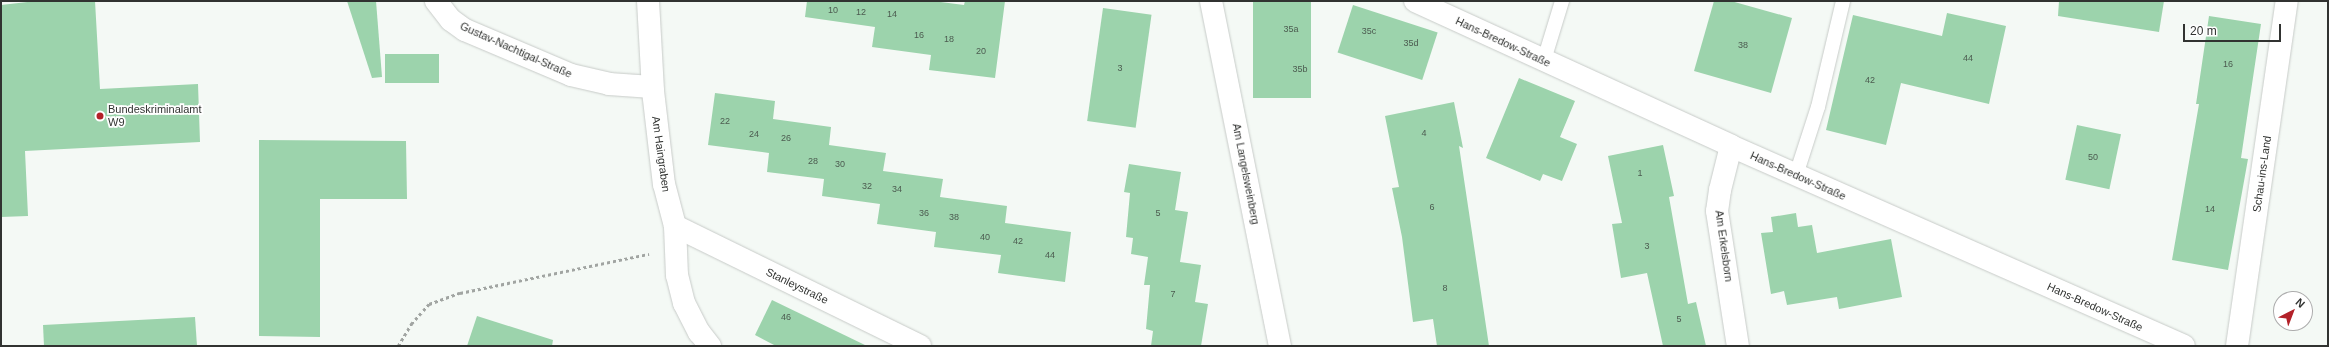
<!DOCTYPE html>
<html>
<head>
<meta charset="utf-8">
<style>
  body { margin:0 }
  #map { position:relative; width:2329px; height:347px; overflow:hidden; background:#f4f9f5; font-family:Helvetica,sans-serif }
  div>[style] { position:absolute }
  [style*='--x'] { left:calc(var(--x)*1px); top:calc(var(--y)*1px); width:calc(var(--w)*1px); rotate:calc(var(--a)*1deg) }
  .building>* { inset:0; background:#9cd3ac; transform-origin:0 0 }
  .path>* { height:2.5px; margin-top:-1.25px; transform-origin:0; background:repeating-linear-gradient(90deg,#a1a5a2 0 3px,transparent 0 6px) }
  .roads { filter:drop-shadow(0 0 1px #c7cbc8) drop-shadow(0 0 1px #c7cbc8) }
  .lane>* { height:14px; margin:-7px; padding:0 7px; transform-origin:7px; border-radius:7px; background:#fff }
  .street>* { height:22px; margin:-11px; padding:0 11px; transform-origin:11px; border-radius:11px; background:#fff }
  .dots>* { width:11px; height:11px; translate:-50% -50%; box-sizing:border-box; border:2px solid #fff; border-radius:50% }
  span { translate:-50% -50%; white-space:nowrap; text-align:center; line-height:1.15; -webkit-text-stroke:3.5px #fff; paint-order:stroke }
  .number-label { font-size:9px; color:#4c5b50 }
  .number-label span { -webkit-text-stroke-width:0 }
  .street-label { font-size:11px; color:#313331 }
  .poi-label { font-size:11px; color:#313331 }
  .left { translate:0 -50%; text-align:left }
  .frame { position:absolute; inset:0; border:2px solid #313331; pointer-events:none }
  .north { position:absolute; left:2273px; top:291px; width:40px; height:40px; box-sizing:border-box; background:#fff; border:1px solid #adadad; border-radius:50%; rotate:42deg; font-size:11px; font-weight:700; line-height:16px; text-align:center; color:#313331 }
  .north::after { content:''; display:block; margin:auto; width:14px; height:18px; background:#b32129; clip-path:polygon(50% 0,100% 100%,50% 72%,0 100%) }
  .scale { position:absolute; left:2183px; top:24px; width:98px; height:18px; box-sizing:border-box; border:2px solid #313331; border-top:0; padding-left:5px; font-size:12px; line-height:14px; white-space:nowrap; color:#313331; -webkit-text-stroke:3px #fff; paint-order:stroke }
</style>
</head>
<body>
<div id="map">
  <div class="building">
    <div style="clip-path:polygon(36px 1px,95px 1px,100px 89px,198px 84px,200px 142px,25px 151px,28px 216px,1px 217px,1px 5px)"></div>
    <div style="clip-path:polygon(347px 1px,376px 1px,382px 77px,372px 78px)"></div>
    <div style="clip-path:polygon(807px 1px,933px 1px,964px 5px,965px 1px,1005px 1px,995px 78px,929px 70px,931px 55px,872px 47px,875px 27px,805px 17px)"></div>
    <div style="left:1253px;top:1px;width:58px;height:97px"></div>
    <div style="clip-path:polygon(1714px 1px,1731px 1px,1792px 18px,1771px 93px,1694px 71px)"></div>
    <div style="clip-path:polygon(2059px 1px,2164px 1px,2159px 32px,2058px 16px)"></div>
    <div style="left:1353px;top:5px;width:89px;height:50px;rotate:18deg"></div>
    <div style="left:1103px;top:8px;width:49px;height:114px;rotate:8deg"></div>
    <div style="clip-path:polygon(1947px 13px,2006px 26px,1989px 104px,1901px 83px,1886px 145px,1826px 130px,1853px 15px,1942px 36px)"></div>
    <div style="clip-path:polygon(2209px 16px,2261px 24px,2241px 158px,2248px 159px,2228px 270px,2172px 260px,2199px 104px,2196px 104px)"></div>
    <div style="left:439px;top:54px;width:29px;height:54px;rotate:90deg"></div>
    <div style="clip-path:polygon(1519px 78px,1575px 101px,1560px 137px,1577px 144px,1562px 181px,1543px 174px,1540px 181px,1486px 158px)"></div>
    <div style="clip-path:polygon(715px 93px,775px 101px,773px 119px,831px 127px,829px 145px,886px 153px,883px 171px,943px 179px,940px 197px,1007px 206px,1005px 223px,1071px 232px,1065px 282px,998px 273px,1001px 255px,934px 247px,936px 232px,877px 224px,880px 204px,822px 196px,824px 179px,767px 172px,769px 153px,708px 145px)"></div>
    <div style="clip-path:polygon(1454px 102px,1463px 148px,1459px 146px,1489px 346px,1437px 346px,1433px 319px,1413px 322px,1402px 237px,1392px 188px,1399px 187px,1385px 116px)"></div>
    <div style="left:2077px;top:125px;width:45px;height:56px;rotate:12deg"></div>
    <div style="clip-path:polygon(259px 140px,406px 141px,407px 199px,320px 199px,320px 337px,259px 336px)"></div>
    <div style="clip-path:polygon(1663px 145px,1674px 196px,1669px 197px,1688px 304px,1696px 302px,1706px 346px,1663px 346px,1647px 273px,1621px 278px,1612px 224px,1622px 223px,1608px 156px)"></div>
    <div style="clip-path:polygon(1129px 164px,1181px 172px,1175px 210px,1188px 212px,1180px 262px,1201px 265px,1195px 302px,1208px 304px,1201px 346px,1151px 346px,1153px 331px,1146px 329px,1150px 285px,1144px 285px,1148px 257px,1131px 254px,1133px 238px,1126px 237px,1130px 193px,1124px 192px)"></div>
    <div style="clip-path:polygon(1796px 213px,1798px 227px,1812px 225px,1817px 253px,1891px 239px,1902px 297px,1839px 309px,1837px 297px,1787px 305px,1784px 291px,1771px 294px,1761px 233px,1773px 232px,1771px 217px)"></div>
    <div style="clip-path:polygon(772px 300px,867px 346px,776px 346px,755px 335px)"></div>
    <div style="clip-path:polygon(477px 316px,553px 340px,552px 346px,467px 346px)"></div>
    <div style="clip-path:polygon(195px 317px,197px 346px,44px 346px,43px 325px)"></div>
  </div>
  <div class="path">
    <div style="--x:398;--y:346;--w:26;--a:-59"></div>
    <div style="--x:411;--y:324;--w:27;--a:-48"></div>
    <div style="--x:429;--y:304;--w:33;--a:-20"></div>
    <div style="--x:460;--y:293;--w:193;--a:-11.7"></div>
  </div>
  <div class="roads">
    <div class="lane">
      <div style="--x:1544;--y:60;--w:62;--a:-73"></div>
      <div style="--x:1796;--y:175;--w:71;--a:-72.1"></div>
      <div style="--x:1818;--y:107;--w:109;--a:-76.7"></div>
    </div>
    <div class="street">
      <div style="--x:436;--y:1;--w:24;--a:52"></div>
      <div style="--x:451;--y:20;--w:17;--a:36"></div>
      <div style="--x:465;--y:30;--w:115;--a:23"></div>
      <div style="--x:571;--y:75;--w:39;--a:13"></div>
      <div style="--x:609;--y:84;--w:43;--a:4"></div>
      <div style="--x:648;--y:1;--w:90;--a:86.8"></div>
      <div style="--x:653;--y:91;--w:94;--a:83.3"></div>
      <div style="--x:664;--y:184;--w:43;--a:75.3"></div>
      <div style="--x:675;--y:226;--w:49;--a:87.7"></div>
      <div style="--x:677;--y:275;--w:29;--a:76"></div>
      <div style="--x:684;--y:303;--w:33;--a:63"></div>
      <div style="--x:699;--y:332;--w:18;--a:52"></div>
      <div style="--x:1211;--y:1;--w:352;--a:78.7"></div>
      <div style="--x:1415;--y:1;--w:348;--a:24.6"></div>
      <div style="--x:1731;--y:146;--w:495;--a:23.8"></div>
      <div style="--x:1731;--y:146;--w:45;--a:104"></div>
      <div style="--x:1720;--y:190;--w:21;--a:98"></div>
      <div style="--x:1717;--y:211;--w:137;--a:81.2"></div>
      <div style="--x:675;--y:226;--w:273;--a:26.1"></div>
      <div style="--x:2237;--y:346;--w:349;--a:-81.8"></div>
    </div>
  </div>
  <div class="dots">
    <div style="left:100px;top:116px;background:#b32129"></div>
  </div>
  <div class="number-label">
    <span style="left:833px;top:10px">10</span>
    <span style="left:861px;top:12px">12</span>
    <span style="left:892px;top:14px">14</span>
    <span style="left:1291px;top:29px">35a</span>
    <span style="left:1369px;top:31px">35c</span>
    <span style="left:919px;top:35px">16</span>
    <span style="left:949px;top:39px">18</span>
    <span style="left:1411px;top:43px">35d</span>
    <span style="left:1743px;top:45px">38</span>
    <span style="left:981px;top:51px">20</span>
    <span style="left:1968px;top:58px">44</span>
    <span style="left:2228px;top:64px">16</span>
    <span style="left:1120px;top:68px">3</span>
    <span style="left:1300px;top:69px">35b</span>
    <span style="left:1870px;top:80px">42</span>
    <span style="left:725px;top:121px">22</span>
    <span style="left:1424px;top:133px">4</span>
    <span style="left:754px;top:134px">24</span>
    <span style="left:786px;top:138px">26</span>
    <span style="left:2093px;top:157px">50</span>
    <span style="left:813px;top:161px">28</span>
    <span style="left:840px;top:164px">30</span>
    <span style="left:1640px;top:173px">1</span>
    <span style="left:867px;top:186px">32</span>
    <span style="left:897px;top:189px">34</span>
    <span style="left:1432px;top:207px">6</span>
    <span style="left:2210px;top:209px">14</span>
    <span style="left:924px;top:213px">36</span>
    <span style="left:1158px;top:213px">5</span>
    <span style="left:954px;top:217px">38</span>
    <span style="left:985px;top:237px">40</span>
    <span style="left:1018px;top:241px">42</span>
    <span style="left:1647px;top:246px">3</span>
    <span style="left:1050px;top:255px">44</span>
    <span style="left:1445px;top:288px">8</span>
    <span style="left:1173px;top:294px">7</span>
    <span style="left:786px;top:317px">46</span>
    <span style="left:1679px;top:319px">5</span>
  </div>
  <div class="street-label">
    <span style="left:1503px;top:42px;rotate:25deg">Hans-Bredow-Straße</span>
    <span style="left:516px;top:50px;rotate:24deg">Gustav-Nachtigal-Straße</span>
    <span style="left:661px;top:154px;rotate:82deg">Am Haingraben</span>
    <span style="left:1246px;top:174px;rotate:79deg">Am Langelsweinberg</span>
    <span style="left:2262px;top:174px;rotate:-82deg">Schau-ins-Land</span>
    <span style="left:1798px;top:176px;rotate:24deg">Hans-Bredow-Straße</span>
    <span style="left:1724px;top:246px;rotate:82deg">Am Erkelsborn</span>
    <span style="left:797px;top:286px;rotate:26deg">Stanleystraße</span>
    <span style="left:2095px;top:307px;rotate:24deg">Hans-Bredow-Straße</span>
  </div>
  <div class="poi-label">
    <span class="left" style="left:108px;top:116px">Bundeskriminalamt<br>W9</span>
  </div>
  <div class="frame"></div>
  <div class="north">N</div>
  <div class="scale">20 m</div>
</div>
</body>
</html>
